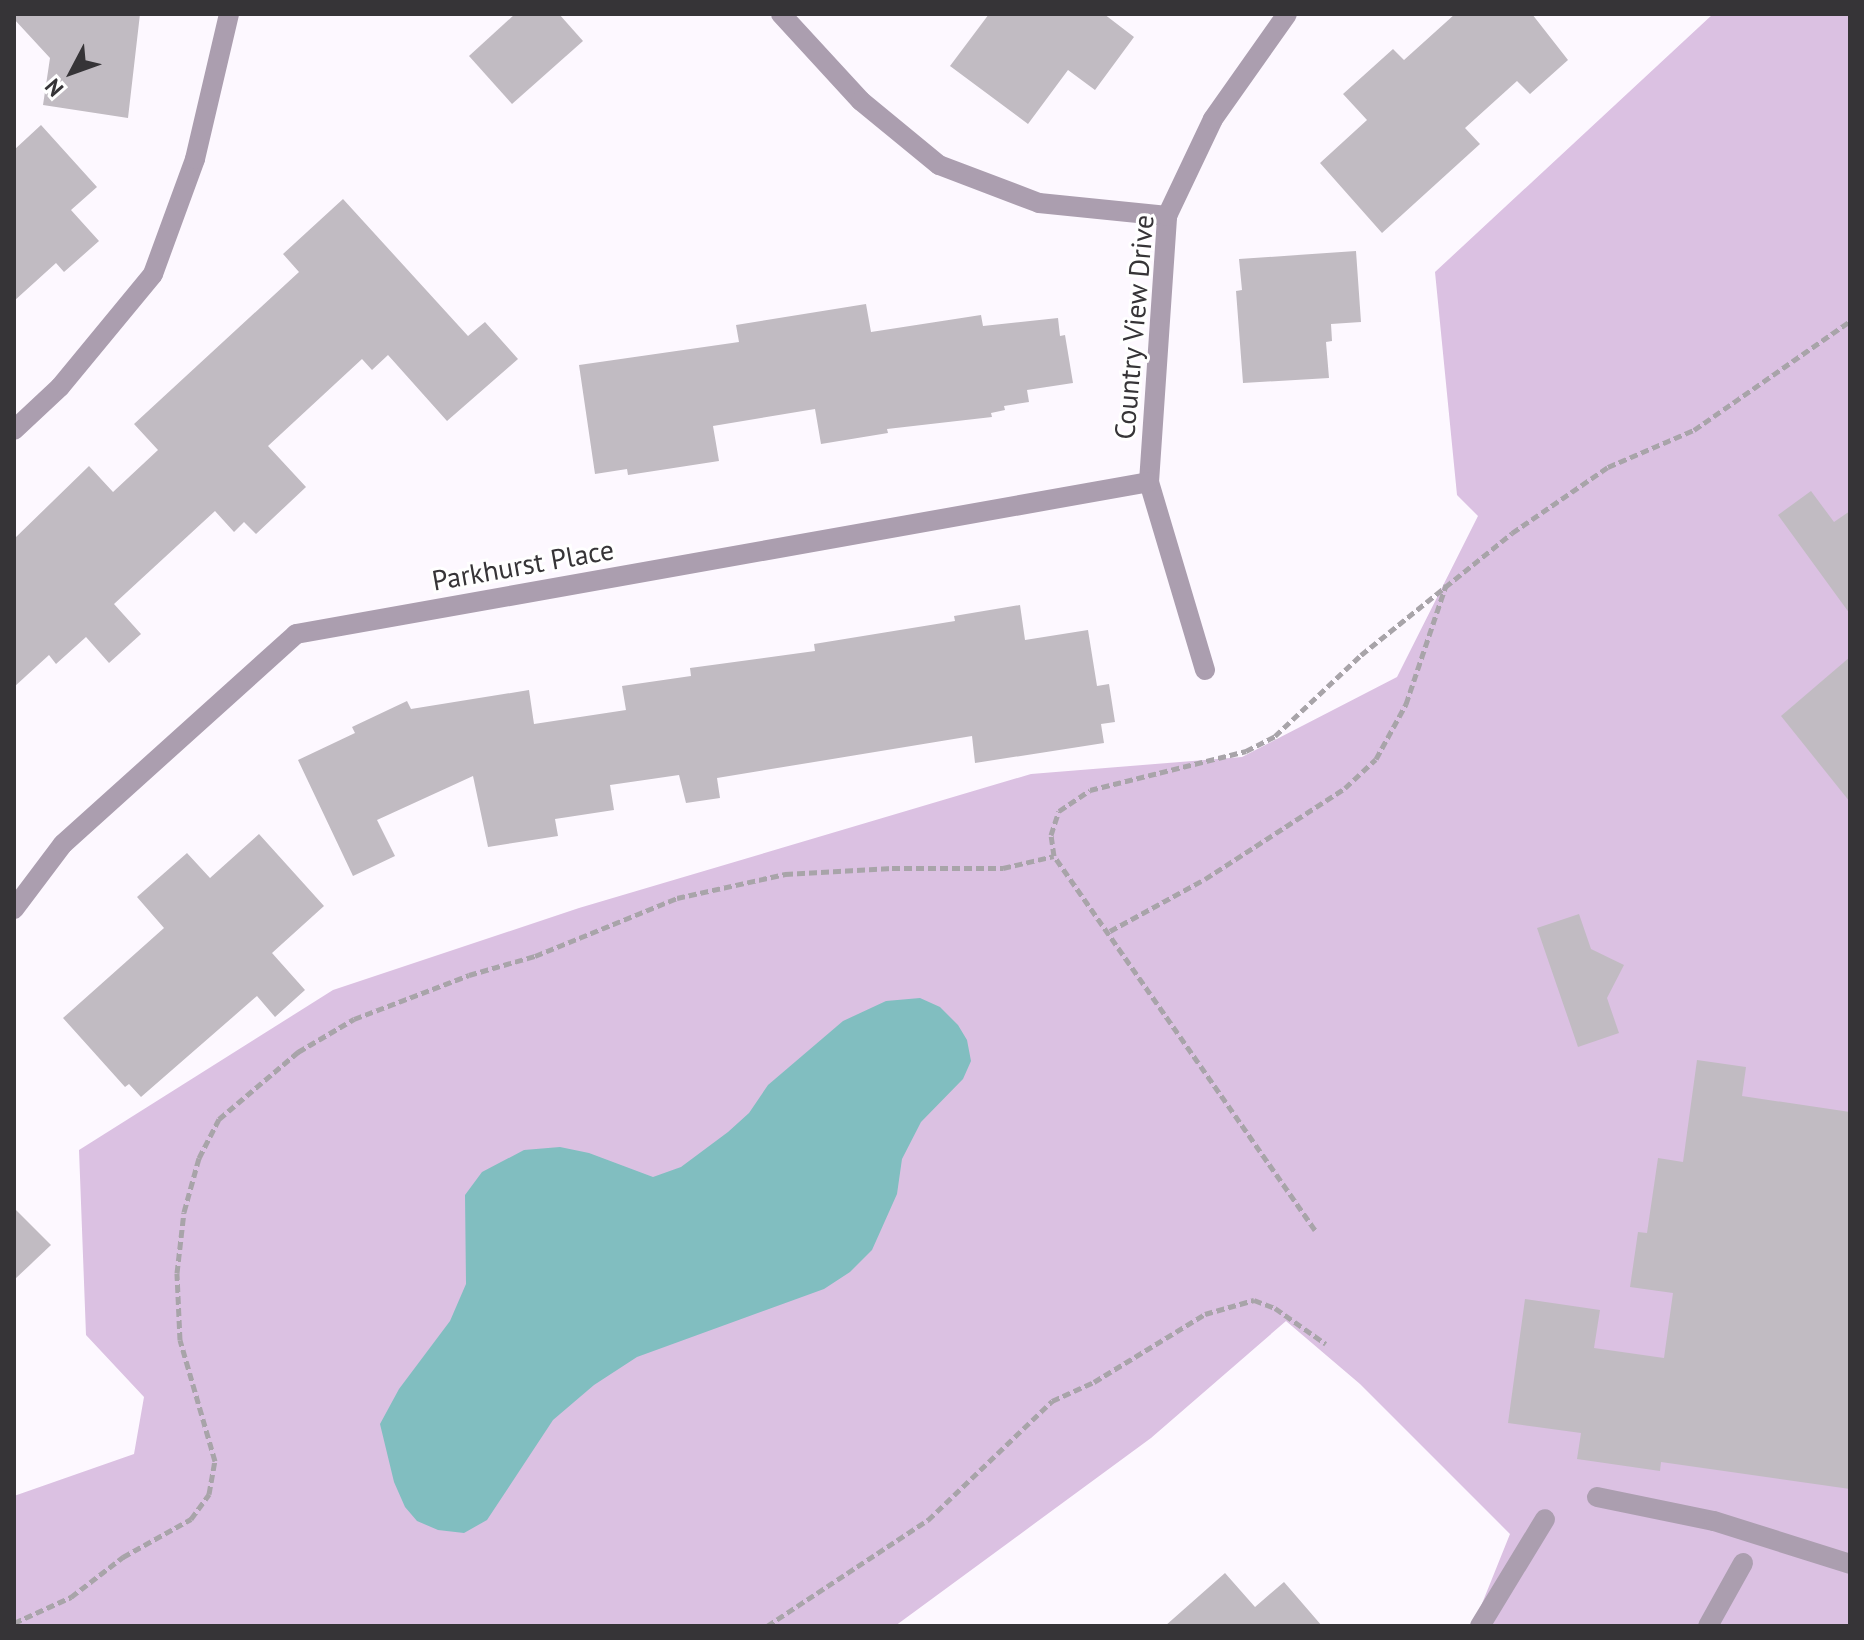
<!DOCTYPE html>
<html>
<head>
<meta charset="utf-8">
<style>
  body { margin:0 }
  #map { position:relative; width:1864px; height:1640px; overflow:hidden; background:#fdf8ff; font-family:"PT Sans",sans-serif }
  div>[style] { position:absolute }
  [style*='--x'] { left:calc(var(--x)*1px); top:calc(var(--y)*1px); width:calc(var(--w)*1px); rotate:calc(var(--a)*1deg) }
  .green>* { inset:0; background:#dbc1e2 }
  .water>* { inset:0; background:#81bec0 }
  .building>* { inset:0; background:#c1bbc2 }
  .path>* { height:5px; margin-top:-2.5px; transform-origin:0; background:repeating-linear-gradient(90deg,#a8a4a9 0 8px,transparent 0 12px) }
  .service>* { height:20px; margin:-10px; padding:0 10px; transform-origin:10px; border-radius:10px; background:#ab9eaf }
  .minor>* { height:20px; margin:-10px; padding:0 10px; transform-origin:10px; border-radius:10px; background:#ab9eaf }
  span { translate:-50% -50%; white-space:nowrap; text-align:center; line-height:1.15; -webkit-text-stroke:6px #fff; paint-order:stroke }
  .street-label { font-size:28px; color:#363437 }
  .frame { position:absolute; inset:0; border:16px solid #363437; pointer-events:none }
  .north { position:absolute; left:32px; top:32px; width:80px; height:80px; -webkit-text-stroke:6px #fff; paint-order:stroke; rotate:229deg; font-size:22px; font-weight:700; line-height:32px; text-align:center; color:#363437 }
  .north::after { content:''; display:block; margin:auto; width:28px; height:36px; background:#363437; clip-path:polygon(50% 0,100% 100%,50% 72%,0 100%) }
</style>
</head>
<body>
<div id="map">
  <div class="green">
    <div style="clip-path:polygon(1713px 14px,1850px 14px,1850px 1626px,1473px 1626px,1510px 1534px,1360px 1384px,1286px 1321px,1151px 1438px,895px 1626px,14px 1626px,14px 1496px,134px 1454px,144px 1397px,86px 1335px,79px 1150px,333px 990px,579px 908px,1031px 774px,1242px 757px,1397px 677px,1478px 516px,1457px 495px,1435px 272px)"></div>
  </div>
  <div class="water">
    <div style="clip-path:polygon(920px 998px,940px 1007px,958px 1025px,967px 1040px,971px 1061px,963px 1079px,921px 1122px,902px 1159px,897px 1194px,872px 1250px,850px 1272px,824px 1289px,637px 1357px,594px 1385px,553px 1420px,487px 1520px,464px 1533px,438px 1530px,417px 1521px,405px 1507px,394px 1482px,380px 1424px,399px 1389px,450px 1321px,466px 1284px,465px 1195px,482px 1172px,524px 1150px,560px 1147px,589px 1153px,653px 1177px,681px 1167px,728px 1132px,749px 1113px,768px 1085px,843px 1021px,886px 1001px)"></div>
  </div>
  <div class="building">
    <div style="clip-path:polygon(14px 14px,140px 14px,128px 118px,43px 105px,50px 58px,14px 19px)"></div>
    <div style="clip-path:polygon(515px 14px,559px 14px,583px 41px,512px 104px,469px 56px)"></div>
    <div style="clip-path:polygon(989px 14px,1104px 14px,1134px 37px,1095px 90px,1068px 70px,1028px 124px,950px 66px)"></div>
    <div style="clip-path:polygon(1455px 14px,1532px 14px,1568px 60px,1530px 94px,1517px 81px,1465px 128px,1480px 144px,1382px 233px,1320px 163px,1367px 120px,1343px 94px,1393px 49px,1404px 60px)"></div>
    <div style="clip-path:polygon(41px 125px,97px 187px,71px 210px,99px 241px,64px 272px,56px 263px,14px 301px,14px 150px)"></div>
    <div style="clip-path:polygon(343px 199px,468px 336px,485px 322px,518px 359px,447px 421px,388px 355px,372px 370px,362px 359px,268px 446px,306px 487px,256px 534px,244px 522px,234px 532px,215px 511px,114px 604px,141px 634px,109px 663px,86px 637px,56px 664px,49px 655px,14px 687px,14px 539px,89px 466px,113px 492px,158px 450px,134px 424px,299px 272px,283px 254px)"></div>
    <div style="clip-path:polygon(1356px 251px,1361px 322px,1331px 324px,1332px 341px,1326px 342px,1329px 378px,1243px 383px,1236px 291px,1242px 290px,1239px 259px)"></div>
    <div style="clip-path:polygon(866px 304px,871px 332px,981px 315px,983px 326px,1058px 318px,1060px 336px,1065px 335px,1073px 383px,1027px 390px,1029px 402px,1004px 406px,1005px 410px,991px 413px,992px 417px,887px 429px,888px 433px,821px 444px,815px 409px,713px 426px,719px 461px,628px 475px,627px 469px,595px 474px,579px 365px,739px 342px,736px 325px)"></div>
    <div style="clip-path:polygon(1811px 491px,1834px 522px,1850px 511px,1850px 614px,1778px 515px)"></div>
    <div style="clip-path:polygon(1020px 605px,1025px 640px,1088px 630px,1097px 686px,1109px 684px,1115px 722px,1101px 724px,1104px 743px,975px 763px,972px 736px,717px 778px,720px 798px,686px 803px,679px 775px,610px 785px,614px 810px,555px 819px,558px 836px,488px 847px,473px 776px,377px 820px,395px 856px,353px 876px,298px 760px,355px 733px,352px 727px,407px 701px,411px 709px,529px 690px,534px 724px,626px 710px,622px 686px,691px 676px,690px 668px,815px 651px,814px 644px,955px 621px,954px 616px)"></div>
    <div style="clip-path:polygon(1850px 657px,1850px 802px,1781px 716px)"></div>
    <div style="clip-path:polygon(259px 834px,324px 906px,272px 953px,305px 990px,275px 1017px,257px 996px,141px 1097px,129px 1084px,125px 1087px,63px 1018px,164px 928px,137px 897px,187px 853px,210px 878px)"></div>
    <div style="clip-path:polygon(1579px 914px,1591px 949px,1624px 965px,1607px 998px,1619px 1033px,1578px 1047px,1537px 928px)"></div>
    <div style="clip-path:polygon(1697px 1060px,1746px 1067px,1742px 1096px,1850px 1112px,1850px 1489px,1661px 1462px,1660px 1471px,1577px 1459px,1581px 1433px,1508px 1423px,1525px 1299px,1600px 1310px,1594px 1348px,1664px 1358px,1673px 1293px,1630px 1287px,1638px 1232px,1647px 1233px,1658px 1158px,1683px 1162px)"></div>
    <div style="clip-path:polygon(14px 1208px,51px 1245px,14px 1280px)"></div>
    <div style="clip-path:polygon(1225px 1573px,1255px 1607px,1284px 1582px,1322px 1626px,1165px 1626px)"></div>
  </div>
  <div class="path">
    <div style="--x:1110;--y:931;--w:108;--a:-28.7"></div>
    <div style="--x:1205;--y:879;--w:167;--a:-33"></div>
    <div style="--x:1345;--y:788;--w:42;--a:-43.1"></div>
    <div style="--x:1376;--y:759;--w:63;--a:-61.4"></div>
    <div style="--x:1406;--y:704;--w:126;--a:-71.4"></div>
    <div style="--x:1315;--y:1230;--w:456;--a:-124.9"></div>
    <div style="--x:1054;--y:856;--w:21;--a:-98"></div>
    <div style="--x:1051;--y:835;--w:25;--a:-72"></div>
    <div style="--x:1059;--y:811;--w:37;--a:-34"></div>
    <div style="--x:1090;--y:790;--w:161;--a:-14"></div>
    <div style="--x:1246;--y:751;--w:33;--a:-27"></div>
    <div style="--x:1275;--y:736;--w:118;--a:-43.3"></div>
    <div style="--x:1361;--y:655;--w:194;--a:-38.9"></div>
    <div style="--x:1512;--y:533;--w:116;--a:-34.5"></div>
    <div style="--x:1608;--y:467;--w:94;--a:-23.3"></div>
    <div style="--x:1694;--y:430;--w:190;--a:-34.9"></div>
    <div style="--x:14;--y:1623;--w:63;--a:-24.5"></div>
    <div style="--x:71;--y:1597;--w:66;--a:-37.6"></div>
    <div style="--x:123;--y:1557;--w:78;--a:-29.2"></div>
    <div style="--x:191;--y:1519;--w:31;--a:-54"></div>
    <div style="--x:209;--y:1494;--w:34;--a:-80"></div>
    <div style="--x:215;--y:1461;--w:126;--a:-106.1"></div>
    <div style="--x:180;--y:1340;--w:67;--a:-92.6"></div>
    <div style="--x:177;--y:1273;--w:61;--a:-83.5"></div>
    <div style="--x:184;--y:1212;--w:56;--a:-74.5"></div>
    <div style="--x:199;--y:1158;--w:44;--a:-62.9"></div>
    <div style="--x:219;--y:1119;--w:104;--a:-40.3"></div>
    <div style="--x:298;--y:1052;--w:65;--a:-30.5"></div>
    <div style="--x:354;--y:1019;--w:123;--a:-20.9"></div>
    <div style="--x:469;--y:975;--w:69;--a:-16.1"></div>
    <div style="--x:535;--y:956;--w:153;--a:-22.2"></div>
    <div style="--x:677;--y:898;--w:111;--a:-12.5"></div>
    <div style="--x:785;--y:874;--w:107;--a:-3.2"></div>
    <div style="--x:892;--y:868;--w:111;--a:0"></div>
    <div style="--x:1003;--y:868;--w:52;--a:-13.2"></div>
    <div style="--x:767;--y:1626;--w:193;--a:-33.4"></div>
    <div style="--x:928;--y:1520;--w:172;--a:-43.8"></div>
    <div style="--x:1052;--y:1401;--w:46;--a:-24.3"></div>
    <div style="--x:1094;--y:1382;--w:130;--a:-31.5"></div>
    <div style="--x:1205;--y:1314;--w:51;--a:-15.9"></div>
    <div style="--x:1254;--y:1300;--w:22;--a:21"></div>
    <div style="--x:1275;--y:1308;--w:62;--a:35.2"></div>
  </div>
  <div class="service">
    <div style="--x:1597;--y:1497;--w:119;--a:11.6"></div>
    <div style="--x:1714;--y:1521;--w:143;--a:17.5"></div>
    <div style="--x:1480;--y:1626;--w:125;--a:-58.7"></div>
    <div style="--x:1708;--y:1626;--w:72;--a:-60.9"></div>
  </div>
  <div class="minor">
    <div style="--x:781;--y:14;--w:118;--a:47.4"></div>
    <div style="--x:861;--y:101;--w:101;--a:39.4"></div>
    <div style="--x:939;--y:165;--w:107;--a:20.8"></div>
    <div style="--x:1039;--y:203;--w:129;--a:5.8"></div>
    <div style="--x:14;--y:430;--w:63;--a:-43.1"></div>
    <div style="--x:60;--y:387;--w:146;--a:-50.5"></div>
    <div style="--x:153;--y:274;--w:122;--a:-69.9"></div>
    <div style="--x:195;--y:159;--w:149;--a:-76.8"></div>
    <div style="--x:1205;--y:670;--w:196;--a:-106.6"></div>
    <div style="--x:1149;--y:482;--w:267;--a:-86.1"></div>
    <div style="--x:1167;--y:216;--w:107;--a:-64.6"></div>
    <div style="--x:1213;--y:119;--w:128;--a:-54.8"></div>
    <div style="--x:14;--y:909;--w:81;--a:-53"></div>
    <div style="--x:63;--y:844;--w:314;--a:-42"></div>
    <div style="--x:296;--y:634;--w:866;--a:-10.1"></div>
  </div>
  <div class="street-label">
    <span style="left:1134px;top:327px;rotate:-85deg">Country View Drive</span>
    <span style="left:523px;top:565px;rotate:-10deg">Parkhurst Place</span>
  </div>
  <div class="frame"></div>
  <div class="north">N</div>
</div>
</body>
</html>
